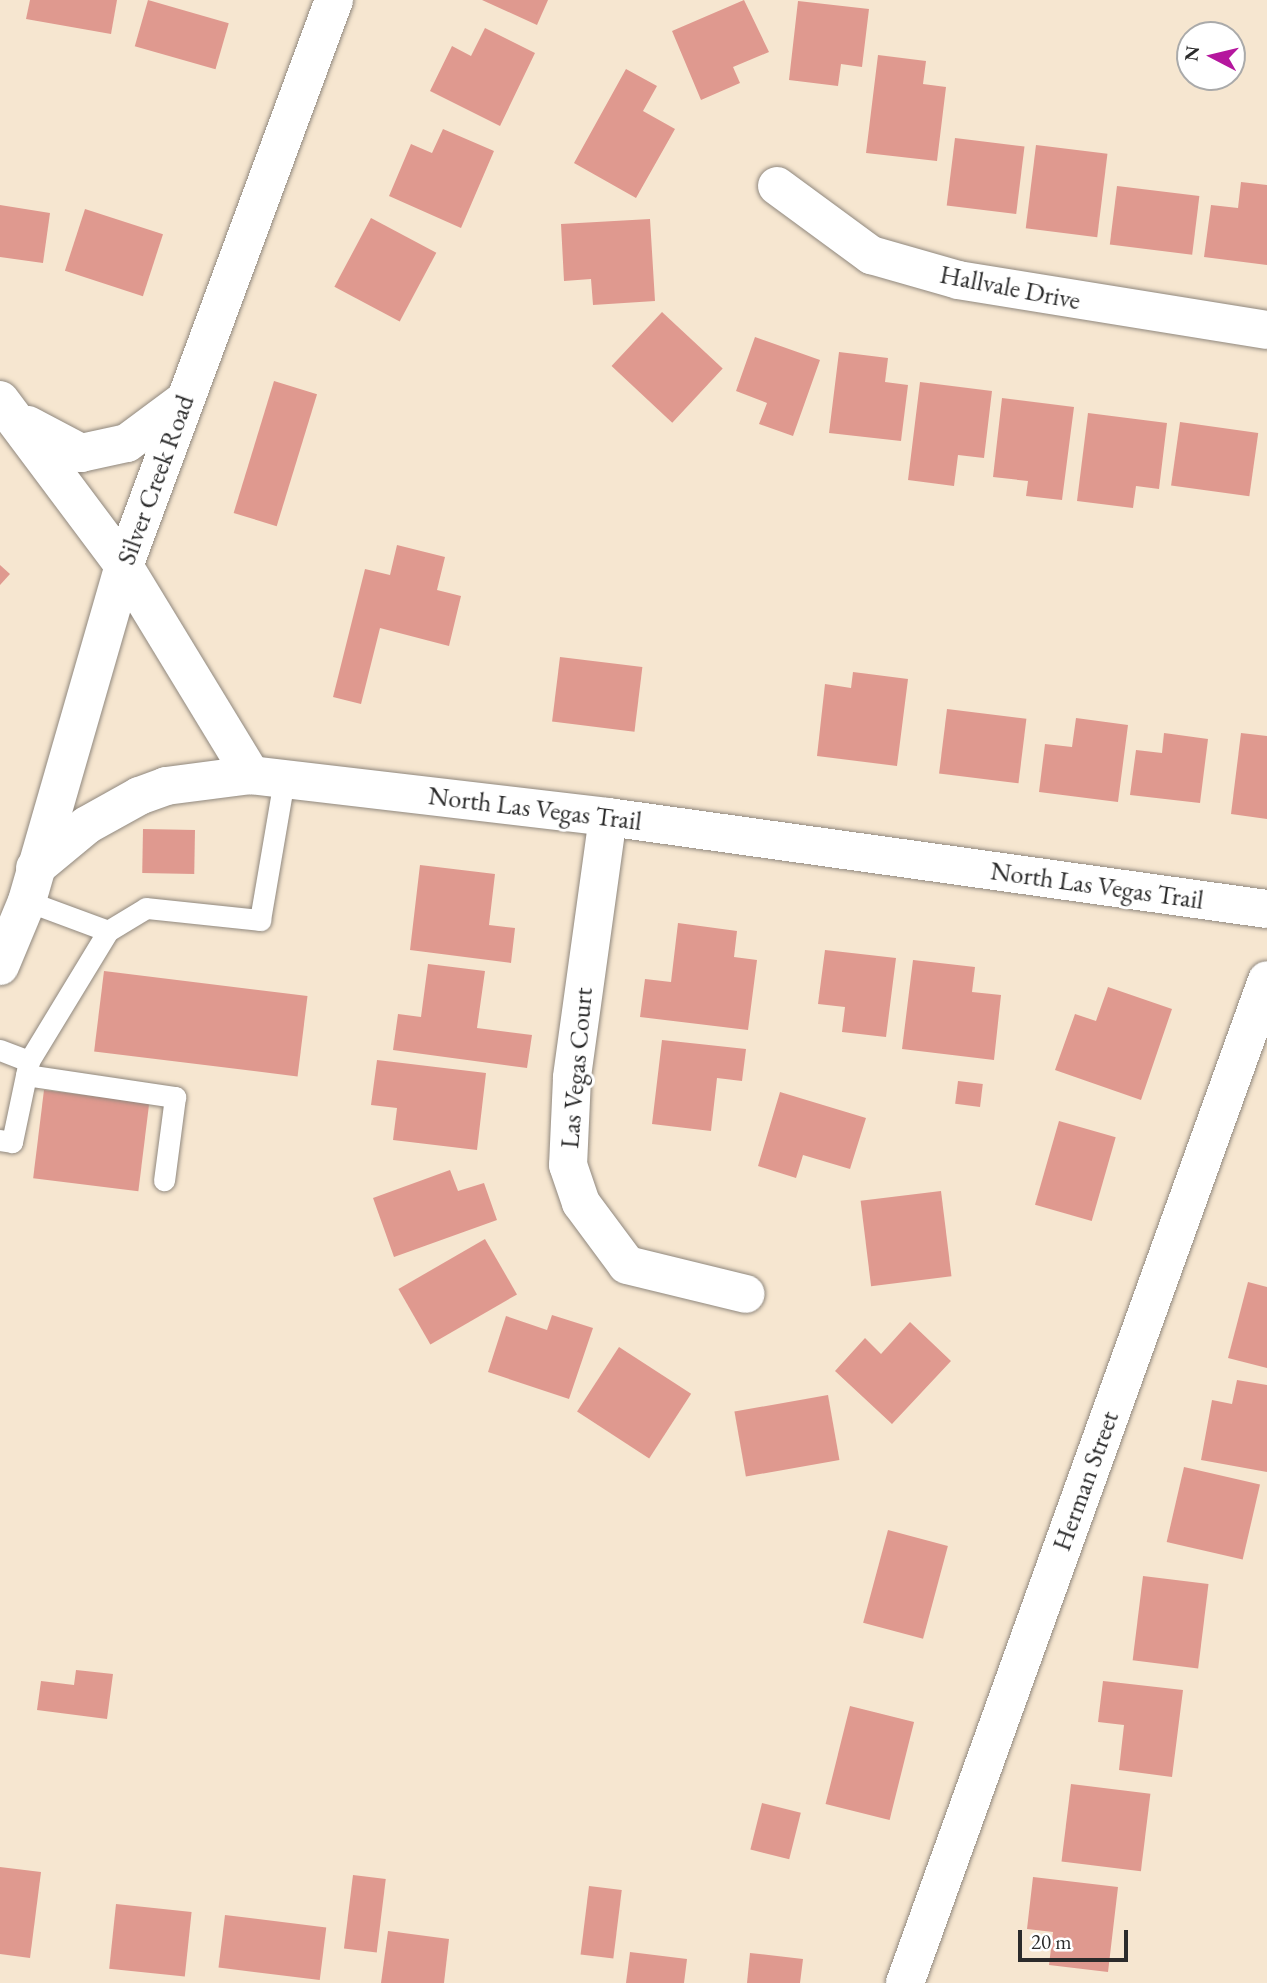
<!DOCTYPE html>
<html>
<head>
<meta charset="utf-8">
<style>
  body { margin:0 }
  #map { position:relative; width:1267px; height:1983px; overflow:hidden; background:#f6e6d0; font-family:"EB Garamond",serif }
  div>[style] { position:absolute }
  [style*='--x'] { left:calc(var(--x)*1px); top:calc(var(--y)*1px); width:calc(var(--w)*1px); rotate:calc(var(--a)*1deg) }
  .building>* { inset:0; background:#df998f; transform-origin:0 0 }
  .roads { filter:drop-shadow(0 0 2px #90887e) drop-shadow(0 0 2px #90887e) }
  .service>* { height:21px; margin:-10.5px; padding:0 10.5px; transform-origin:10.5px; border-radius:10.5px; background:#fff }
  .minor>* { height:38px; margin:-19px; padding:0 19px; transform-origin:19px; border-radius:19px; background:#fff }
  .tertiary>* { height:38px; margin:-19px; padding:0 19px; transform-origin:19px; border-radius:19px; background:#fff }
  span { translate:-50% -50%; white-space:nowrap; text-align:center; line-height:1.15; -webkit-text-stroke:6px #fff; paint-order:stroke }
  .street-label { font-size:26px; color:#2b2b2b }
  .north { position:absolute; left:1176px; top:21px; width:70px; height:70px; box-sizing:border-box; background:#fff; border:2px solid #aaa; border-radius:50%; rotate:277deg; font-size:19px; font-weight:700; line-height:28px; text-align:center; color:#2b2b2b }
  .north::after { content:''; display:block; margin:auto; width:24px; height:32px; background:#b5179e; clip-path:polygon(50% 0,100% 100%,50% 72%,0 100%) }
  .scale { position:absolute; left:1018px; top:1930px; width:110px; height:32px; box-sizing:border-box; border:4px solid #2b2b2b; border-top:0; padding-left:9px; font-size:21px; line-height:24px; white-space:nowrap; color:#2b2b2b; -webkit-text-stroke:5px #fff; paint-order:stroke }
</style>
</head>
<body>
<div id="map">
  <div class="building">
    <div style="clip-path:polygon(30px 0,117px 0,111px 34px,26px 19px)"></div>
    <div style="left:148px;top:0;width:84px;height:48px;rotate:16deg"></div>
    <div style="clip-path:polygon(482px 0,548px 0,537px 25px)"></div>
    <div style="clip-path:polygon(744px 0,769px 52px,733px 67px,740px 83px,701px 100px,672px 31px)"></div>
    <div style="clip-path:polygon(798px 1px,869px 9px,862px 67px,841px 64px,838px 86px,789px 80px)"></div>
    <div style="clip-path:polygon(485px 28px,535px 53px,500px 126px,430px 91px,452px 46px,471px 56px)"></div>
    <div style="clip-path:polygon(878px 55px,926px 61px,923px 84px,946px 87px,937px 161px,866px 153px)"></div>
    <div style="clip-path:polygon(626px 69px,657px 86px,643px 111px,675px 129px,636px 198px,574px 163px)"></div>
    <div style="clip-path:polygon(443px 129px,494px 151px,461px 228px,389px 196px,411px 144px,432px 153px)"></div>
    <div style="left:955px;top:138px;width:70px;height:68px;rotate:7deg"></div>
    <div style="left:1036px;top:145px;width:72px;height:84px;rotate:7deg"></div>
    <div style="clip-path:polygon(1241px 182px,1267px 185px,1267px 265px,1204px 257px,1211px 205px,1238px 208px)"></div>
    <div style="left:1117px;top:186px;width:83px;height:59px;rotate:7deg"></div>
    <div style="clip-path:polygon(0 205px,50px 213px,43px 263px,0 257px)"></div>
    <div style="left:85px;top:209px;width:82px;height:65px;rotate:18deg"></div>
    <div style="left:371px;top:218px;width:74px;height:78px;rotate:28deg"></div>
    <div style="clip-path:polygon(650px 219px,655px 301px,593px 305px,591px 279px,564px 281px,561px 224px)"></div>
    <div style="left:662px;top:312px;width:83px;height:74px;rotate:43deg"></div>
    <div style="clip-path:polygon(755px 337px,820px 360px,793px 436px,759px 424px,767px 403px,736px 391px)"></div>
    <div style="clip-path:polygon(839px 352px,888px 358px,885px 382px,908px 385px,901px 441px,829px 433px)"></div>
    <div style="left:274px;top:381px;width:45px;height:138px;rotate:17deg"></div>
    <div style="clip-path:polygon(920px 382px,992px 391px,984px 458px,958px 455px,954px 486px,908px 480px)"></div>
    <div style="clip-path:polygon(1002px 398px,1074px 407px,1062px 500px,1026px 496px,1028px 481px,993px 477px)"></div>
    <div style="clip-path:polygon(1088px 413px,1167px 423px,1159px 489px,1136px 486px,1133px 508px,1077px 501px)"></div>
    <div style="left:1180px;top:422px;width:79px;height:64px;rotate:8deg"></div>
    <div style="clip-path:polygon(397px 545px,445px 557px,437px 590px,461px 596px,449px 646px,380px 628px,361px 704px,333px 697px,365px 569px,390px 575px)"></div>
    <div style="clip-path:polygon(0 565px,10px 574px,0 585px)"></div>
    <div style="left:560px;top:657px;width:83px;height:65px;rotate:7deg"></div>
    <div style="clip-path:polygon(853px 672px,908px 679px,897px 766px,817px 756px,825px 684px,851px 688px)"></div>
    <div style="left:947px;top:709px;width:80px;height:65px;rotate:7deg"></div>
    <div style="clip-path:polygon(1076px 718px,1128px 725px,1118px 802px,1039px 792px,1045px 744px,1072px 747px)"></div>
    <div style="clip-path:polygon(1164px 733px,1208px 739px,1200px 803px,1130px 795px,1136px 750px,1162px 753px)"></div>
    <div style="clip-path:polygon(1241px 733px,1267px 736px,1267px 819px,1231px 814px)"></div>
    <div style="left:143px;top:829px;width:52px;height:44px;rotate:1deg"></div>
    <div style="clip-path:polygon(420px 865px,495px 874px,489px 925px,515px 928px,511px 963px,410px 950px)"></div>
    <div style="clip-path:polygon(678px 923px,737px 931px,734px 957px,757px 960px,748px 1030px,640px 1017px,645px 979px,671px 982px)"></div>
    <div style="clip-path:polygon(825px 950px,896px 958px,886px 1037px,842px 1032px,845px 1007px,818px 1004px)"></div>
    <div style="clip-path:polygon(913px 960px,975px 967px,972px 992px,1001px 995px,994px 1060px,902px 1049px)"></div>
    <div style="clip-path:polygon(428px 964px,485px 971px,477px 1028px,532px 1035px,527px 1068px,393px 1050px,398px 1014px,421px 1017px)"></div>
    <div style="left:104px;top:971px;width:205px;height:81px;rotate:7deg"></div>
    <div style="clip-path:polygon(1108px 987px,1172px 1009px,1141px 1100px,1055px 1070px,1075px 1014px,1096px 1021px)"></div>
    <div style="clip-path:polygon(662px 1040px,746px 1049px,742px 1081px,717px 1078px,711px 1131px,652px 1124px)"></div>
    <div style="clip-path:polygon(377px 1060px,486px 1073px,477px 1150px,393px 1140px,397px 1108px,371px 1105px)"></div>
    <div style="left:958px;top:1081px;width:25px;height:23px;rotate:7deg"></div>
    <div style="left:44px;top:1090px;width:106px;height:89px;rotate:7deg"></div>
    <div style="clip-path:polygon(780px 1092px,866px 1118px,850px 1169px,803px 1155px,796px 1178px,758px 1166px)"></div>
    <div style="left:1059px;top:1121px;width:59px;height:87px;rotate:16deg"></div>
    <div style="clip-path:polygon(450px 1170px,458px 1191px,484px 1183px,497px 1220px,394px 1257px,373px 1198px)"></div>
    <div style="left:941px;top:1191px;width:86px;height:81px;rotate:83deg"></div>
    <div style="left:485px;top:1239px;width:64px;height:100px;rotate:60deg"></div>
    <div style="clip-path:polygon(1248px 1282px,1267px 1287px,1267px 1368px,1228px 1358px)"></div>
    <div style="clip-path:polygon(552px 1315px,593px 1328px,569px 1399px,488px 1372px,506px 1316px,547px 1330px)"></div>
    <div style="clip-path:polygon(910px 1322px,951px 1361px,892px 1424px,835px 1371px,865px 1338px,881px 1354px)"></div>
    <div style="left:619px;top:1347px;width:86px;height:77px;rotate:33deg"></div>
    <div style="clip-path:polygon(1237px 1380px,1267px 1385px,1267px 1472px,1201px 1460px,1212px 1400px,1232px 1404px)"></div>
    <div style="left:828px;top:1395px;width:66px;height:95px;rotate:80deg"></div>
    <div style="left:1184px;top:1467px;width:78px;height:77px;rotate:13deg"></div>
    <div style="left:888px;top:1530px;width:62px;height:96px;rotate:15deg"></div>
    <div style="left:1143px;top:1576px;width:66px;height:85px;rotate:7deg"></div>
    <div style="clip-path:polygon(76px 1670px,113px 1674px,107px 1719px,37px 1710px,41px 1681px,74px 1685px)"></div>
    <div style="clip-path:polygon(1103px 1681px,1183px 1690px,1172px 1777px,1119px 1770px,1124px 1725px,1098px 1722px)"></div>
    <div style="left:850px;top:1706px;width:66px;height:101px;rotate:14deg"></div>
    <div style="left:1071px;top:1784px;width:80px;height:78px;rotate:7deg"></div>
    <div style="left:762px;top:1803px;width:40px;height:48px;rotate:14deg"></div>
    <div style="clip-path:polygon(0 1867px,41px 1872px,30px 1958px,0 1954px)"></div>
    <div style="left:353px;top:1875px;width:33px;height:74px;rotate:7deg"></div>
    <div style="clip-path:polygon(1033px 1877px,1118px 1887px,1108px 1972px,1049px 1965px,1053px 1932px,1027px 1929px)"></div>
    <div style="left:589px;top:1886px;width:33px;height:69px;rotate:7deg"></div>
    <div style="left:116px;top:1904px;width:76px;height:65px;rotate:6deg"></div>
    <div style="left:225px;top:1915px;width:102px;height:53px;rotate:7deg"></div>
    <div style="clip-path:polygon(388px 1931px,449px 1939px,444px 1983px,381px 1983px)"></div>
    <div style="clip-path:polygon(630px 1952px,687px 1959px,684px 1983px,626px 1983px)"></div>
    <div style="clip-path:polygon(750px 1953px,803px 1959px,800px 1983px,747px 1983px)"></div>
  </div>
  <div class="roads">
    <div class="service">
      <div style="--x:27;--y:901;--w:86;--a:20.3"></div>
      <div style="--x:108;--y:931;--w:152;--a:121.3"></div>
      <div style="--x:108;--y:931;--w:44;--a:-31.2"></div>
      <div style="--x:146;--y:908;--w:115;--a:6"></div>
      <div style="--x:260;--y:920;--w:143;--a:-80.3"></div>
      <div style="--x:0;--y:1050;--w:31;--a:21"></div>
      <div style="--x:29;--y:1061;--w:83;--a:101.9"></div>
      <div style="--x:12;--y:1142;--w:12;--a:-171"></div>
      <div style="--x:26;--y:1075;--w:151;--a:8.4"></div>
      <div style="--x:175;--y:1097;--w:84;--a:97.5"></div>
    </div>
    <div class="minor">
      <div style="--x:777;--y:186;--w:117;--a:36.3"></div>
      <div style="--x:871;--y:255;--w:91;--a:16"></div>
      <div style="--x:958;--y:280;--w:313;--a:9.2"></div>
      <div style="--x:608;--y:817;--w:263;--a:97.9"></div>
      <div style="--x:572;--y:1078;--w:87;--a:92.6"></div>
      <div style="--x:568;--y:1165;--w:40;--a:71.1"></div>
      <div style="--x:581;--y:1203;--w:77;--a:53.4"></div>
      <div style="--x:627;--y:1265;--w:122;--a:13.7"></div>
      <div style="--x:905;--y:1983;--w:1066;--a:-70.15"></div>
    </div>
    <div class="tertiary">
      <div style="--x:0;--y:400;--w:207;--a:53.2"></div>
      <div style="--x:124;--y:566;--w:245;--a:58.7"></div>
      <div style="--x:251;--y:775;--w:359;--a:6.7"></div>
      <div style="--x:608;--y:817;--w:665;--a:7.95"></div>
      <div style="--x:28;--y:425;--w:60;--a:27.8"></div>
      <div style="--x:81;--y:453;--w:47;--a:-12.3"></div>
      <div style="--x:127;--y:443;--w:72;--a:-36.6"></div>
      <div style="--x:35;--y:868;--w:67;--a:-39.6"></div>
      <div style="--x:87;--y:825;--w:60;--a:-29.1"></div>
      <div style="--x:139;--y:796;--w:29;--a:-20"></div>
      <div style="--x:166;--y:786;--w:86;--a:-7.4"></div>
      <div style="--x:0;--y:966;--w:70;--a:-67.4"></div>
      <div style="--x:27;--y:901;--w:349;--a:-73.9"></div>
      <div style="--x:124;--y:566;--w:604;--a:-69.64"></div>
    </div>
  </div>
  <div class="street-label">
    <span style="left:1010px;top:288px;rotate:11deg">Hallvale Drive</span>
    <span style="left:156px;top:480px;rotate:-70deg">Silver Creek Road</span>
    <span style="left:535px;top:809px;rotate:7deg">North Las Vegas Trail</span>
    <span style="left:1097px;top:886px;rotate:8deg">North Las Vegas Trail</span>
    <span style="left:577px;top:1068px;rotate:-85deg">Las Vegas Court</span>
    <span style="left:1086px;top:1481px;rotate:-70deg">Herman Street</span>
  </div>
  <div class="north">N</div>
  <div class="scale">20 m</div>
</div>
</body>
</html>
